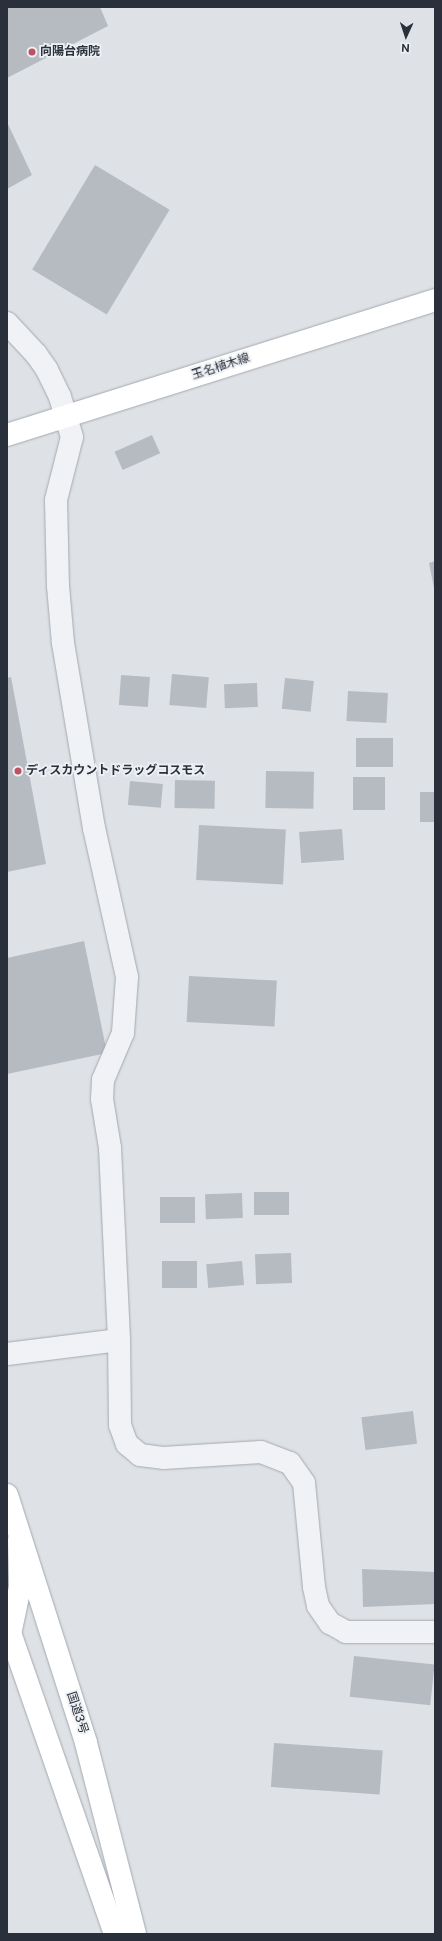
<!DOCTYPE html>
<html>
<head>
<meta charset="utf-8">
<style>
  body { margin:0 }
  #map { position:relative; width:442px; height:1941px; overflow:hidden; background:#dee2e6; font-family:"Public Sans","Noto Sans JP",sans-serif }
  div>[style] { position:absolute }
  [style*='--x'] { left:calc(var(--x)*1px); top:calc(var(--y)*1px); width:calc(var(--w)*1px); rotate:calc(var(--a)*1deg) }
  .building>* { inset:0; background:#b6bbc2; transform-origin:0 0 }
  .roads { filter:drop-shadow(0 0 1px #a4a9af) drop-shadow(0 0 1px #a4a9af) }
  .street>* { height:22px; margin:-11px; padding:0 11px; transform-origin:11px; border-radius:11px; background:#f1f2f5 }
  .secondary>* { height:22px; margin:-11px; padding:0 11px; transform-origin:11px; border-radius:11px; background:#fff }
  .highway>* { height:22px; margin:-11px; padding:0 11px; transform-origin:11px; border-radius:11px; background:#fff }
  .dots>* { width:11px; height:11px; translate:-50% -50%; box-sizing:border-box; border:2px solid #eef0f4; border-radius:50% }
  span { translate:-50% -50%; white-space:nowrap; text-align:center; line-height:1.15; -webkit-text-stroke:3.5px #eef0f4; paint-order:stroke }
  .poi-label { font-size:12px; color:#29303b; font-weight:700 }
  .left { translate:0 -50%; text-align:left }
  .street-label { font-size:12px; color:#29303b }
  .frame { position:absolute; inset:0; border:8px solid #29303b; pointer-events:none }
  .north { position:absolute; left:386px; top:16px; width:40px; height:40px; -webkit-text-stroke:3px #eef0f4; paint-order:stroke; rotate:183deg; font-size:11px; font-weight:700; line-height:16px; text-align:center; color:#29303b }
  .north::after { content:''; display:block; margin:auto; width:14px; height:18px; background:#29303b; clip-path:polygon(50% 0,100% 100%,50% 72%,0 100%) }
</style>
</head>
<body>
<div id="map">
  <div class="building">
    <div style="clip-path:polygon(7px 7px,100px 7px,108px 26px,7px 78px)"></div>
    <div style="clip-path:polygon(7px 122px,32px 175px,7px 189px)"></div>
    <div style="left:95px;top:165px;width:87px;height:122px;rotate:31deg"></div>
    <div style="left:152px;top:435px;width:20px;height:41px;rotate:66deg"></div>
    <div style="clip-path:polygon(435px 561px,435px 587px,434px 588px,429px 563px)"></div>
    <div style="left:172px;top:674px;width:37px;height:31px;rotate:5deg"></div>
    <div style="left:121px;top:675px;width:29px;height:30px;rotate:4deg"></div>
    <div style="clip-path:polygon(11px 677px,46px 864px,7px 872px,7px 678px)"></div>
    <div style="left:285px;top:678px;width:29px;height:31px;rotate:6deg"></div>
    <div style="left:257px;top:683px;width:24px;height:33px;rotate:88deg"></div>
    <div style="left:348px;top:691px;width:40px;height:30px;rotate:3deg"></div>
    <div style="left:356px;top:738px;width:37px;height:29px"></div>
    <div style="left:266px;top:771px;width:48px;height:37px;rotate:1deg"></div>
    <div style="left:385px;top:777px;width:33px;height:32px;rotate:90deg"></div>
    <div style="left:175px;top:780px;width:40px;height:28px;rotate:1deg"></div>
    <div style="left:130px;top:781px;width:33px;height:24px;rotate:5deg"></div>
    <div style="left:420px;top:792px;width:15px;height:30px"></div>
    <div style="left:199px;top:825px;width:87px;height:55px;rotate:3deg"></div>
    <div style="left:342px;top:829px;width:31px;height:43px;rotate:86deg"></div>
    <div style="clip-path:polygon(84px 941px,107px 1053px,7px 1074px,7px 958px)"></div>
    <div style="left:189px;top:976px;width:88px;height:46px;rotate:3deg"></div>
    <div style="left:289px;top:1192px;width:23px;height:35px;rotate:90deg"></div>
    <div style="left:242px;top:1193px;width:25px;height:37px;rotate:88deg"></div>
    <div style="left:160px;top:1197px;width:35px;height:26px"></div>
    <div style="left:291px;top:1253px;width:30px;height:36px;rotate:88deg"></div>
    <div style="left:162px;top:1261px;width:35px;height:27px"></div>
    <div style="left:242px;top:1261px;width:24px;height:36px;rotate:85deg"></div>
    <div style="left:413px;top:1411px;width:33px;height:52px;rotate:83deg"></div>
    <div style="clip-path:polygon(362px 1569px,435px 1572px,435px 1604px,363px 1607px)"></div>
    <div style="left:354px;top:1656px;width:81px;height:41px;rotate:6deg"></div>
    <div style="left:274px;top:1743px;width:109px;height:44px;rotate:4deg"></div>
  </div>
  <div class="roads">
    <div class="street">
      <div style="--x:7;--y:323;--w:42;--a:46.9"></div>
      <div style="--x:36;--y:354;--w:19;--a:55"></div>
      <div style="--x:47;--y:370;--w:30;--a:64"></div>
      <div style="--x:60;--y:397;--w:42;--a:73.3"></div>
      <div style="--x:72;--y:437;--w:65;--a:104.3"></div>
      <div style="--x:56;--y:500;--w:86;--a:88.7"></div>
      <div style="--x:58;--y:586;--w:57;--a:85"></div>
      <div style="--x:63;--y:643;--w:188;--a:80.5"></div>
      <div style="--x:94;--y:828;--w:153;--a:77.5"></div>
      <div style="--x:127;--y:977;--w:56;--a:94.1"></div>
      <div style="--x:123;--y:1033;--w:51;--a:113.1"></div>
      <div style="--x:103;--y:1080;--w:19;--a:93"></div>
      <div style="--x:102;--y:1099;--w:50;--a:80.7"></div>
      <div style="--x:110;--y:1148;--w:192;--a:87.3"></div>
      <div style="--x:7;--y:1354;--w:113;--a:-7.1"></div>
      <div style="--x:119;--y:1340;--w:85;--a:89.3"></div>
      <div style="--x:120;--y:1425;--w:20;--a:70"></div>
      <div style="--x:127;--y:1444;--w:17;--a:40"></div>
      <div style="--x:140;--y:1455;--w:23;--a:7"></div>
      <div style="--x:163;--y:1458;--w:98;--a:-3.5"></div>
      <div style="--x:261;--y:1452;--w:31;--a:21"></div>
      <div style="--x:290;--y:1463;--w:24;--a:55"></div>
      <div style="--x:304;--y:1483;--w:104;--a:84.5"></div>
      <div style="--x:314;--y:1587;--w:19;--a:78"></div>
      <div style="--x:318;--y:1606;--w:21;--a:55"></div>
      <div style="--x:330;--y:1623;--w:18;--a:29"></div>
      <div style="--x:346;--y:1632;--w:89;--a:0"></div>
    </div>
    <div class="secondary">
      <div style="--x:7;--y:435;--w:449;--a:-17.5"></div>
      <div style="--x:8;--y:1644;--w:58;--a:-78.1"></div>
      <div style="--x:20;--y:1587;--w:47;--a:-91.2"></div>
    </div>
    <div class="highway">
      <div style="--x:7;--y:1495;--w:260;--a:72.3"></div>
      <div style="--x:86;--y:1743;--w:197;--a:75.6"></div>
      <div style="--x:7;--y:1624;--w:328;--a:70.8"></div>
    </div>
  </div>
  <div class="dots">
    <div style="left:32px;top:52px;background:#be5162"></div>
    <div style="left:18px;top:771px;background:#be5162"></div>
  </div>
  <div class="poi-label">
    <span class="left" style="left:40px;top:52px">向陽台病院</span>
    <span class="left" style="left:26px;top:771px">ディスカウントドラッグコスモス</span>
  </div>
  <div class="street-label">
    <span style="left:221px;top:367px;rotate:-18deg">玉名植木線</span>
    <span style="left:77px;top:1713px;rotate:72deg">国道3号</span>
  </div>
  <div class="frame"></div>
  <div class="north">N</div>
</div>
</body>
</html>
